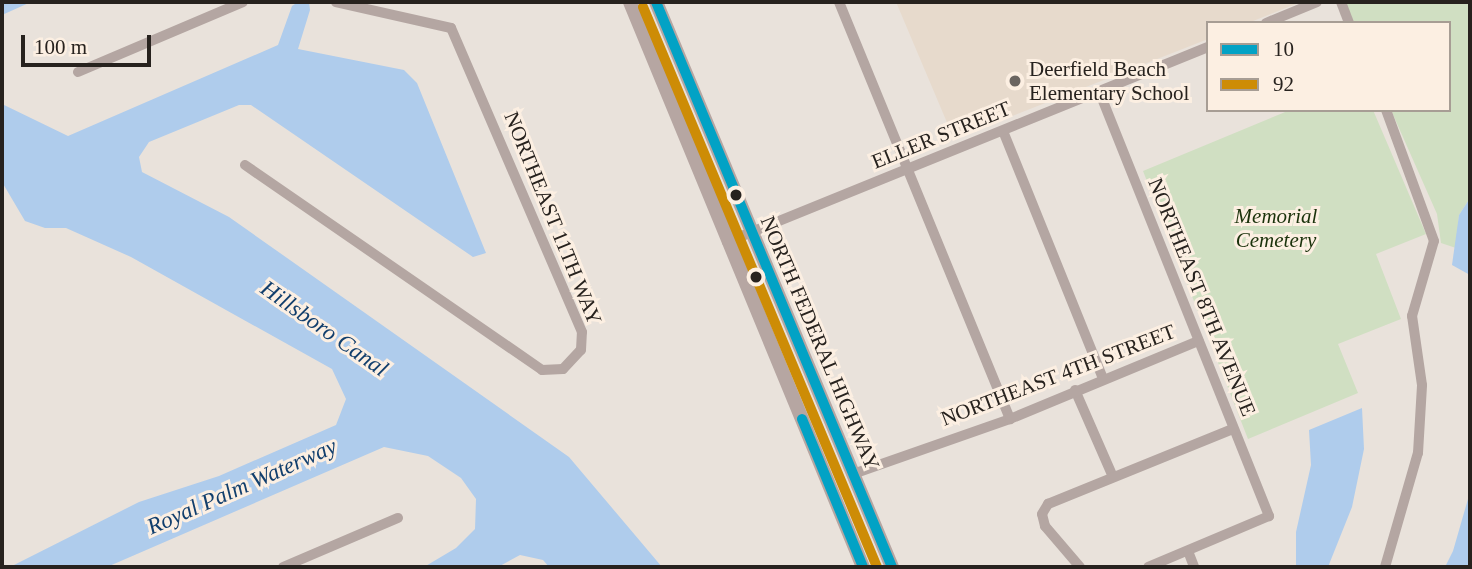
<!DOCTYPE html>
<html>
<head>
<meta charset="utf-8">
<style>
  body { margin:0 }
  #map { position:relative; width:1472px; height:569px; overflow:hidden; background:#e9e2db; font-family:Georgia,serif }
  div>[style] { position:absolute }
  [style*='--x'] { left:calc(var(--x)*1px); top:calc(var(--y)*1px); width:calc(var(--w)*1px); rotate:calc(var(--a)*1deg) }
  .built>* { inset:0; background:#e7dacc }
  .green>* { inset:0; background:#d0dfc2 }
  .water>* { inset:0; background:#afccec }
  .minor>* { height:10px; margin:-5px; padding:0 5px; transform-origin:5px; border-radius:5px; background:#b4a6a2 }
  .major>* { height:14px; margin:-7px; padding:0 7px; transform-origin:7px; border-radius:7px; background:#b6a6a2 }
  .bus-1>* { height:10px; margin:-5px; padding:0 5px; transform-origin:5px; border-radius:5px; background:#02a2c5 }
  .bus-2>* { height:10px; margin:-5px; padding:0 5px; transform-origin:5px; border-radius:5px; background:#cd8c06 }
  .dots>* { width:19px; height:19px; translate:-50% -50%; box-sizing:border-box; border:4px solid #fcefe2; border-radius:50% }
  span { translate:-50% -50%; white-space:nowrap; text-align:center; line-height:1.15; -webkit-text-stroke:6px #fcefe2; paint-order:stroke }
  .poi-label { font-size:21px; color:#27221e }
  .left { translate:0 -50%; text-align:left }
  .street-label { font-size:21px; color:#27221e }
  .park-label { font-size:21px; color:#1a320b; font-style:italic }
  .water-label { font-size:23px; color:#123f6d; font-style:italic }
  .frame { position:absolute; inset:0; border:4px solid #27221e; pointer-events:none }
  .legend { position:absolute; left:1206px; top:21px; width:245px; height:91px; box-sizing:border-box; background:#fcefe2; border:2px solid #a79d94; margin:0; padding:9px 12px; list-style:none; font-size:21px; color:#27221e }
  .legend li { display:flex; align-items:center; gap:14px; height:35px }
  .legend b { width:35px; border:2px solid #a79d94 }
  .scale { position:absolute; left:21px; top:35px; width:130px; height:32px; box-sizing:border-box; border:4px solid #27221e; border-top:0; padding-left:9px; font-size:21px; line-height:24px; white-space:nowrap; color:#27221e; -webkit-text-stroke:5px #fcefe2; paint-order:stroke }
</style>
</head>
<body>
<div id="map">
  <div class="built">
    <div style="clip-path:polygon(896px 2px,1301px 2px,1248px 23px,1208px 23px,1208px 39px,954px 139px)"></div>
  </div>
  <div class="green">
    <div style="clip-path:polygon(1341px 2px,1470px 2px,1470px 198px,1459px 215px,1456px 248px,1441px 243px,1437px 214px,1391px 110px,1449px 110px,1449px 23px,1351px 23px)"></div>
    <div style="clip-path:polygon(1290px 110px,1373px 110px,1426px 234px,1376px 254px,1401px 319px,1338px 344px,1358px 393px,1248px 439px,1143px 171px)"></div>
  </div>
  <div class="water">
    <div style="clip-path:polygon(2px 2px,31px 2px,2px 15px)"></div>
    <div style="clip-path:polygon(298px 2px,309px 2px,310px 10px,298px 49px,404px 70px,417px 83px,486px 253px,473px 257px,251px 105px,239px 105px,149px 142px,139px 157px,142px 172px,229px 217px,569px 457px,662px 567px,549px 567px,543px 560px,520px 555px,498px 567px,424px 567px,456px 548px,475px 529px,476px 499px,461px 478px,428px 456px,384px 447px,107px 567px,10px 567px,139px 502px,219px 476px,336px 425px,346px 399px,332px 369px,131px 257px,66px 228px,45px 228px,25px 221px,2px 182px,2px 104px,68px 136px,278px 45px,292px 6px)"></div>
    <div style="clip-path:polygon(1470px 198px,1470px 275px,1452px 265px,1459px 215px)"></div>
    <div style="clip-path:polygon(1362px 408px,1364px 449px,1352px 507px,1328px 567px,1296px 567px,1296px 532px,1311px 465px,1309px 430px)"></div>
    <div style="clip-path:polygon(1470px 492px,1470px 567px,1445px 567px,1453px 551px)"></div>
  </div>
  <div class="minor">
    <div style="--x:839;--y:2;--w:451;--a:67.7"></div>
    <div style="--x:1341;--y:2;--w:22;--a:69"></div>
    <div style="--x:1266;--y:23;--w:55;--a:-22.4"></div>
    <div style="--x:78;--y:72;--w:179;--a:-23"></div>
    <div style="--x:1099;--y:91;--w:458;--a:68.2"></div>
    <div style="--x:1269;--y:516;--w:131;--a:157.1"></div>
    <div style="--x:1003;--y:131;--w:267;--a:68"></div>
    <div style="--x:245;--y:165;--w:361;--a:34.6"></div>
    <div style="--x:542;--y:370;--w:21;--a:-3"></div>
    <div style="--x:563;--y:369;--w:26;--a:-47"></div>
    <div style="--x:581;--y:350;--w:18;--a:-87"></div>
    <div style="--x:582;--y:332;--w:331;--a:-113.3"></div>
    <div style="--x:451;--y:28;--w:118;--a:-167.3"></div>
    <div style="--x:727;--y:242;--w:519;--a:-22.07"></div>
    <div style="--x:1075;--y:390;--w:95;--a:66.4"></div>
    <div style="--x:853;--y:474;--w:166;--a:-19.3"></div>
    <div style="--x:1010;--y:419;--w:204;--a:-22.5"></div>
    <div style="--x:1188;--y:551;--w:17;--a:69"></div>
    <div style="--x:283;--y:567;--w:125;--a:-23.1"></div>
    <div style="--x:1080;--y:567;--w:54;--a:-130.5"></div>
    <div style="--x:1045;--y:526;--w:12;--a:-104"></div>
    <div style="--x:1042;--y:514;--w:12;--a:-59"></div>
    <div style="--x:1048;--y:504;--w:200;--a:-22.1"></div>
    <div style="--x:1385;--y:567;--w:119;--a:-73.9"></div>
    <div style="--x:1418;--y:453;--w:68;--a:-86.6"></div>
    <div style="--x:1422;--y:385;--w:70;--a:-98.2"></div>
    <div style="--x:1412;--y:316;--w:78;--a:-73.7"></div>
    <div style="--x:1434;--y:241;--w:140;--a:-110.1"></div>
  </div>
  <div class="major">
    <div style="--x:630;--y:2;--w:611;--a:67.59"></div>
    <div style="--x:656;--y:2;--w:612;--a:67.33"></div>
  </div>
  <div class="bus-1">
    <div style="--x:656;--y:2;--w:612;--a:67.33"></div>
    <div style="--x:802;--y:419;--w:160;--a:67.6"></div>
  </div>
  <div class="bus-2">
    <div style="--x:643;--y:7;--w:607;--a:67.32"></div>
  </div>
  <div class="dots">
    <div style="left:1015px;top:81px;background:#6b6560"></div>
    <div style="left:736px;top:195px;background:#27221e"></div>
    <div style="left:756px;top:277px;background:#27221e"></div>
  </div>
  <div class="poi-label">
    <span class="left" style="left:1029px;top:81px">Deerfield Beach<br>Elementary School</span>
  </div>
  <div class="street-label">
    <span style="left:941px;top:135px;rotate:-22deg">ELLER STREET</span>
    <span style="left:553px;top:218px;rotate:68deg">NORTHEAST 11TH WAY</span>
    <span style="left:1202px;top:297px;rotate:68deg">NORTHEAST 8TH AVENUE</span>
    <span style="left:820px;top:343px;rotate:67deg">NORTH FEDERAL HIGHWAY</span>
    <span style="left:1058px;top:375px;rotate:-21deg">NORTHEAST 4TH STREET</span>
  </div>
  <div class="park-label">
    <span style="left:1276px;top:228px">Memorial<br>Cemetery</span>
  </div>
  <div class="water-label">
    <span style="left:324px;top:329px;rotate:35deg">Hillsboro Canal</span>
    <span style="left:242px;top:487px;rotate:-24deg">Royal Palm Waterway</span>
  </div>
  <div class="frame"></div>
  <ul class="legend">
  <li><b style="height:9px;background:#02a2c5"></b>10</li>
  <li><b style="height:9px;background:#cd8c06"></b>92</li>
  </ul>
  <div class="scale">100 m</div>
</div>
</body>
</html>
